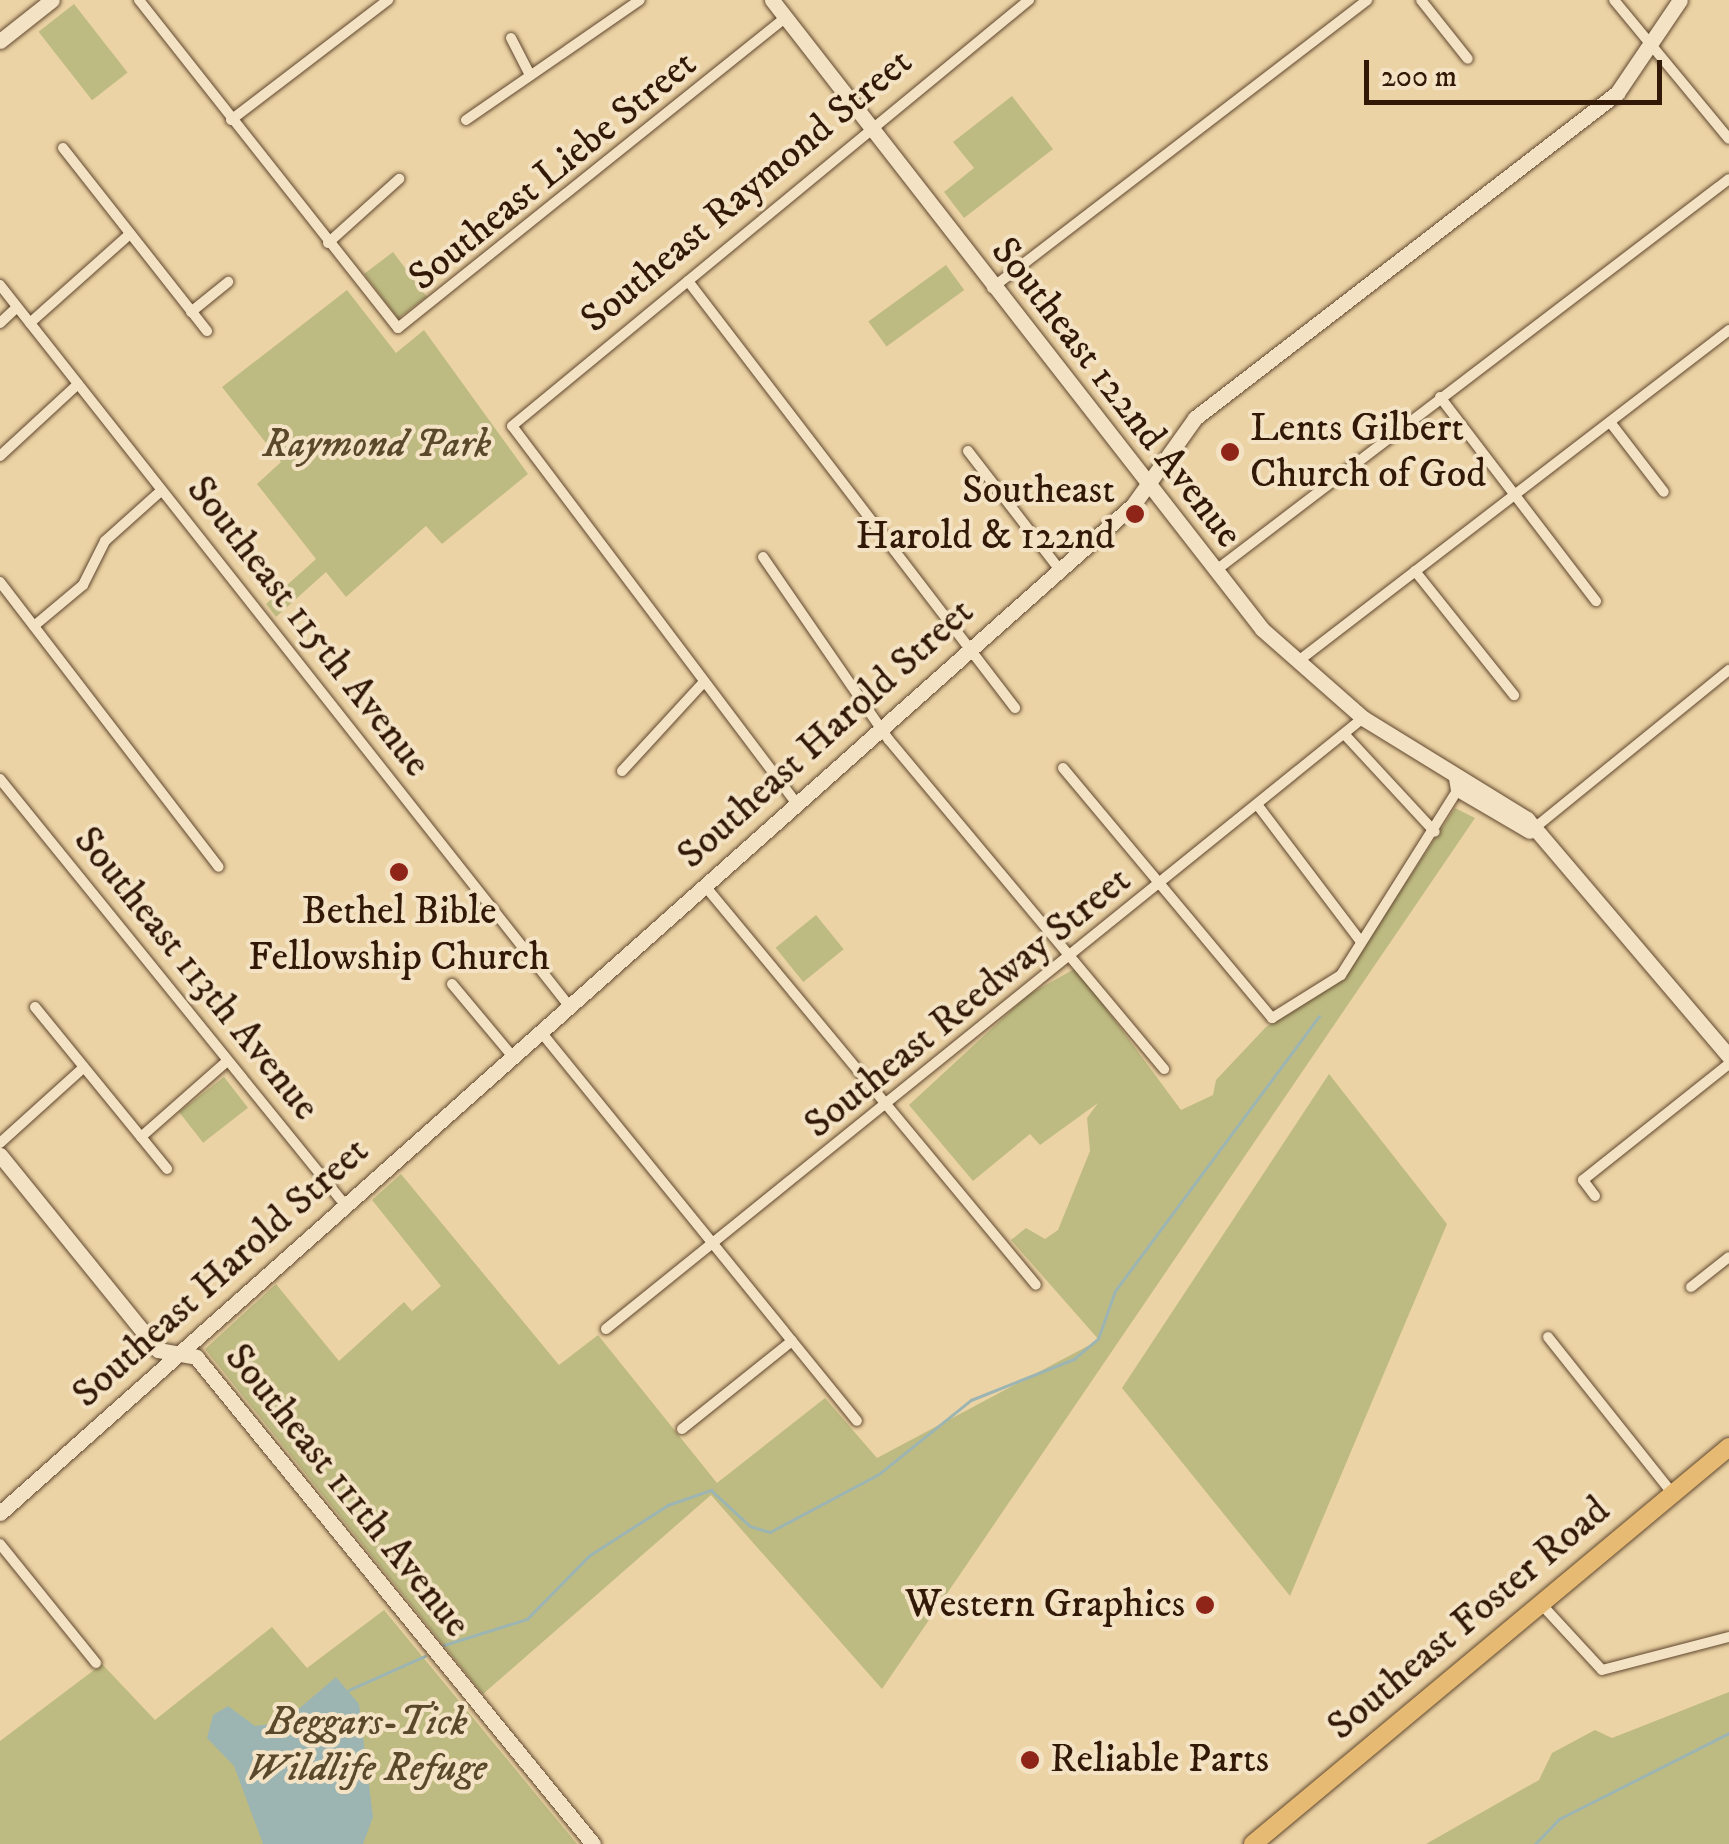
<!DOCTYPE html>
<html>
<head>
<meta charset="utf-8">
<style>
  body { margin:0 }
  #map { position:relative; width:1729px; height:1844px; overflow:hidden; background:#ecd3a5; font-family:"IM FELL DW Pica",serif }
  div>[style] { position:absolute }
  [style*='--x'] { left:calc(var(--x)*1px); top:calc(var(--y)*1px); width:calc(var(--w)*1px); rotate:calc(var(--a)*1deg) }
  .green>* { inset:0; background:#bebb82; transform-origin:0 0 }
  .water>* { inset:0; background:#9db5b2 }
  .stream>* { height:2.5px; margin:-1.25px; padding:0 1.25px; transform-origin:1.25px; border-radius:1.25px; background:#9db5b2 }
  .roads { filter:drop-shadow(0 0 2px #60472e) drop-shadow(0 0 2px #60472e) }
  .street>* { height:10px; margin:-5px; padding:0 5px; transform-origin:5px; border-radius:5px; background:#f3e2c4 }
  .secondary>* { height:15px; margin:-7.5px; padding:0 7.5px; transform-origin:7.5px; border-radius:7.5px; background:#f3e2c4 }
  .primary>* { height:18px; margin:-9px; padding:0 9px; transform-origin:9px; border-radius:9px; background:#e6ba72 }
  .dots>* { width:28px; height:28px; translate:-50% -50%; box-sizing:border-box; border:5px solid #f3e2c4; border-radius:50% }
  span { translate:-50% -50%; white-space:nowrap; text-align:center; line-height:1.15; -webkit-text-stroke:8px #f3e2c4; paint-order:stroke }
  .street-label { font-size:40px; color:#321807 }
  .poi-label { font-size:40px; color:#321807 }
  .left { translate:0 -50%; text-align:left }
  .right { translate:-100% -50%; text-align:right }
  .park-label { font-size:40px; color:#5c492c; font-style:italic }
  .scale { position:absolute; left:1364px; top:60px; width:298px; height:45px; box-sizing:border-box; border:5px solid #321807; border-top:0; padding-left:12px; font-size:30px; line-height:35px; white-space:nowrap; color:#321807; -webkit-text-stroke:8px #f3e2c4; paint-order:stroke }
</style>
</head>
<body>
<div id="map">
  <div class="green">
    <div style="left:74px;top:4px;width:87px;height:45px;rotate:52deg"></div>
    <div style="clip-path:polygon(1012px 96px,1053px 149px,964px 218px,944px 192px,974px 168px,953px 142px)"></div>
    <div style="left:393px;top:252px;width:56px;height:36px;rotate:53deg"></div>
    <div style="left:946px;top:265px;width:31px;height:96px;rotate:54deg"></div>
    <div style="clip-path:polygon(347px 290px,396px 353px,424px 330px,528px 474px,442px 544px,426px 526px,346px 597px,326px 572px,276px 617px,266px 604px,316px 559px,257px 484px,281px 462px,222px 387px)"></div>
    <div style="clip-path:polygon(1455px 808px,1475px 818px,882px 1689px,711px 1495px,483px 1694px,205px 1349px,276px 1284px,339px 1361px,404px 1302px,412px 1311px,441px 1286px,372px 1200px,401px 1174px,559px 1365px,598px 1335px,717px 1483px,825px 1398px,877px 1458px,1099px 1340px,1011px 1240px,1026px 1228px,1045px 1239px,1058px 1230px,1090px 1151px,1087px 1118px,1098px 1103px,1040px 1145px,1030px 1134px,973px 1181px,909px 1105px,1028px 995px,1076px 968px,1181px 1110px,1213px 1095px,1216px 1080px,1266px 1027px,1342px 980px)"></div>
    <div style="left:816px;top:915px;width:44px;height:52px;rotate:51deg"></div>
    <div style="clip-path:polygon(1329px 1074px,1447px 1224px,1290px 1596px,1122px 1388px)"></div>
    <div style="left:224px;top:1077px;width:39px;height:57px;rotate:52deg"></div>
    <div style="clip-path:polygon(384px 1610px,577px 1844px,0 1844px,0 1741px,102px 1664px,155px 1720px,272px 1627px,307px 1668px)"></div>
    <div style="clip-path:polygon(1729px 1692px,1729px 1844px,1426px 1844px,1539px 1780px,1552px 1753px,1595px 1730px,1612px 1738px)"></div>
  </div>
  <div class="water">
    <div style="clip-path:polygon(336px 1677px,359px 1704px,373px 1817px,363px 1844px,263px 1844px,234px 1766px,207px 1738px,213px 1715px,228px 1706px,255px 1726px,282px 1723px)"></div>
  </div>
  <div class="stream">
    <div style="--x:444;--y:1645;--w:87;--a:-17.4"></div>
    <div style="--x:527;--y:1619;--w:90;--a:-45.5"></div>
    <div style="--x:590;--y:1555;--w:93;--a:-32.7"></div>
    <div style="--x:668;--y:1505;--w:46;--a:-19.2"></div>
    <div style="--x:711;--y:1490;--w:53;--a:42.7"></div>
    <div style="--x:750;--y:1526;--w:21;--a:17"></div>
    <div style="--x:770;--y:1532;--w:123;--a:-28"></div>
    <div style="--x:879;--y:1474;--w:118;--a:-38.8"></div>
    <div style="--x:971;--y:1400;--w:111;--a:-21.7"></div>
    <div style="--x:1074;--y:1359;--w:31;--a:-40"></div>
    <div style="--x:1098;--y:1339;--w:51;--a:-70.5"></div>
    <div style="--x:1115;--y:1291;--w:342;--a:-53.4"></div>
    <div style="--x:349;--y:1690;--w:83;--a:-24.1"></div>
    <div style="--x:1535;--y:1844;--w:35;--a:-46"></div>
    <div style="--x:1559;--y:1819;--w:191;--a:-26.8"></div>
  </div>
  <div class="roads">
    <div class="street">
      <div style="--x:139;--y:0;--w:418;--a:51.7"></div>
      <div style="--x:398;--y:328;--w:496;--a:-38.7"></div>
      <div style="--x:1421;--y:0;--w:75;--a:51.5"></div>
      <div style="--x:1614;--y:0;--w:180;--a:50.4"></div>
      <div style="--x:511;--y:38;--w:42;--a:62.8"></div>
      <div style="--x:231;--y:120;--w:198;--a:-37.4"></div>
      <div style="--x:466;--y:120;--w:211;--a:-34.6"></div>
      <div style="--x:63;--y:148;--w:233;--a:51.8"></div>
      <div style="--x:328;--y:243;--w:96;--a:-42"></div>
      <div style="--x:688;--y:281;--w:538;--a:52.55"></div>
      <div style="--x:0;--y:285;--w:920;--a:51.71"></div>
      <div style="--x:992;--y:288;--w:473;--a:-37.5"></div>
      <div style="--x:191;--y:312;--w:48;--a:-39"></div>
      <div style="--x:0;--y:323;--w:23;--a:-43"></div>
      <div style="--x:30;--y:323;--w:134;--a:-41.7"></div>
      <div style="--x:1440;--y:397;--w:257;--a:52.6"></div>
      <div style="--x:1610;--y:422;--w:88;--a:52.4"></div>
      <div style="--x:968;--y:451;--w:150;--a:52.3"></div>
      <div style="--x:0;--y:456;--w:106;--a:-42.7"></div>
      <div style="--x:763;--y:557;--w:222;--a:55.5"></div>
      <div style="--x:889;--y:740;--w:429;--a:50.1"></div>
      <div style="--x:1215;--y:571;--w:646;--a:-37.33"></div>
      <div style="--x:1415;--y:571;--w:159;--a:51.4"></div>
      <div style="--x:0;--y:582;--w:359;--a:52.5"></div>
      <div style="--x:34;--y:626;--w:64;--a:-39.9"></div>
      <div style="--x:83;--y:585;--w:49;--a:-63.4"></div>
      <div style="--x:105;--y:541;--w:76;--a:-41.8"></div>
      <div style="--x:1297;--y:662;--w:545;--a:-37.54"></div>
      <div style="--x:1347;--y:737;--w:129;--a:47.2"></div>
      <div style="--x:1063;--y:768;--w:326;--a:50.1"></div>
      <div style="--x:1272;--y:1018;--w:81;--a:-31.9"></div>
      <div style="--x:1341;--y:975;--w:220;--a:-57.8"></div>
      <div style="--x:622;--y:771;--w:118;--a:-47.4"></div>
      <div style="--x:0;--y:779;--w:550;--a:50.98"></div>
      <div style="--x:797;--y:804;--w:473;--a:-127"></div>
      <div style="--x:512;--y:426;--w:670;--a:-39.49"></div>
      <div style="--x:1259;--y:807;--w:169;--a:52.9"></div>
      <div style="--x:1532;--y:830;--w:254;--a:-39.1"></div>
      <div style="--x:705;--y:886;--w:518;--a:50.32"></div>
      <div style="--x:452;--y:984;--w:95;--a:50.1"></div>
      <div style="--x:35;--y:1007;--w:209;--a:50.8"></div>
      <div style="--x:541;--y:1032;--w:501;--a:50.91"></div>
      <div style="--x:141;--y:1137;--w:113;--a:-41.4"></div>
      <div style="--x:0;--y:1143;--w:113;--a:-42.1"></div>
      <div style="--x:1595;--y:1196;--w:20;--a:-127"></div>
      <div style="--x:1583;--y:1180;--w:186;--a:-38.5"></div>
      <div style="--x:1691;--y:1287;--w:48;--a:-38.3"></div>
      <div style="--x:606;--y:1329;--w:973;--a:-38.91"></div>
      <div style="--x:1548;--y:1337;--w:201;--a:51.5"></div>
      <div style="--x:682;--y:1429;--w:141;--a:-38.7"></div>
      <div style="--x:0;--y:1544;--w:153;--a:51.1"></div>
      <div style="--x:1542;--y:1605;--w:88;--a:47.3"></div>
      <div style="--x:1602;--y:1670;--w:131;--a:-14.6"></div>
    </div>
    <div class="secondary">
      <div style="--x:772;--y:0;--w:797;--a:52.08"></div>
      <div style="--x:1262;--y:629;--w:135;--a:41.4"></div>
      <div style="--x:1363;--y:718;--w:193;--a:31.6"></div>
      <div style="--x:1527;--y:819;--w:311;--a:49.6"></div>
      <div style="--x:0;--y:41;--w:66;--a:-38.3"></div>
      <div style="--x:1456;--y:778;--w:11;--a:80"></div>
      <div style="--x:1458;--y:789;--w:83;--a:30.3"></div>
      <div style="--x:0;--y:1155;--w:251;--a:51"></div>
      <div style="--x:158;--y:1350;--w:39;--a:10"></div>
      <div style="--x:196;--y:1357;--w:628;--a:50.81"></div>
      <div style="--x:0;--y:1513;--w:1516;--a:-41.66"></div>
      <div style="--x:1133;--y:505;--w:107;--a:-54.5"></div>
      <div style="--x:1195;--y:418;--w:533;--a:-37.6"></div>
      <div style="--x:1617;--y:93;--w:112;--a:-55.9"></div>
    </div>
    <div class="primary">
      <div style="--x:1253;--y:1844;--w:620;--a:-39.83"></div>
    </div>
  </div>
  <div class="dots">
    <div style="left:1230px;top:452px;background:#8f2418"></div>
    <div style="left:1135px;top:514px;background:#8f2418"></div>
    <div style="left:399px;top:872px;background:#8f2418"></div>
    <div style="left:1205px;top:1605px;background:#8f2418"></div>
    <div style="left:1030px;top:1760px;background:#8f2418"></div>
  </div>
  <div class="street-label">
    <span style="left:553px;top:171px;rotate:-39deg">Southeast Liebe Street</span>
    <span style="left:747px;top:191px;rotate:-40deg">Southeast Raymond Street</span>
    <span style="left:1116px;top:393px;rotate:52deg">Southeast 122nd Avenue</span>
    <span style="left:308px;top:627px;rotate:52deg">Southeast 115th Avenue</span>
    <span style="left:826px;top:734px;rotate:-42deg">Southeast Harold Street</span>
    <span style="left:196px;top:974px;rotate:51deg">Southeast 113th Avenue</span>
    <span style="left:968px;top:1003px;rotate:-39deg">Southeast Reedway Street</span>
    <span style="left:221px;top:1273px;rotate:-42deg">Southeast Harold Street</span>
    <span style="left:347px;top:1491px;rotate:51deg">Southeast 111th Avenue</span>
    <span style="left:1469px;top:1619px;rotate:-40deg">Southeast Foster Road</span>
  </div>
  <div class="poi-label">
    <span class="left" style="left:1250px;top:452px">Lents Gilbert<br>Church of God</span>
    <span class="right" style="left:1115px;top:514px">Southeast<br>Harold &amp; 122nd</span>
    <span style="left:399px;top:935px">Bethel Bible<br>Fellowship Church</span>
    <span class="right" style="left:1185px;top:1605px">Western Graphics</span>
    <span class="left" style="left:1050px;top:1760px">Reliable Parts</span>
  </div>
  <div class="park-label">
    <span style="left:377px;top:445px">Raymond Park</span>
    <span style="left:367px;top:1746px">Beggars-Tick<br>Wildlife Refuge</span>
  </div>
  <div class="scale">200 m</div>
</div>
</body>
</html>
